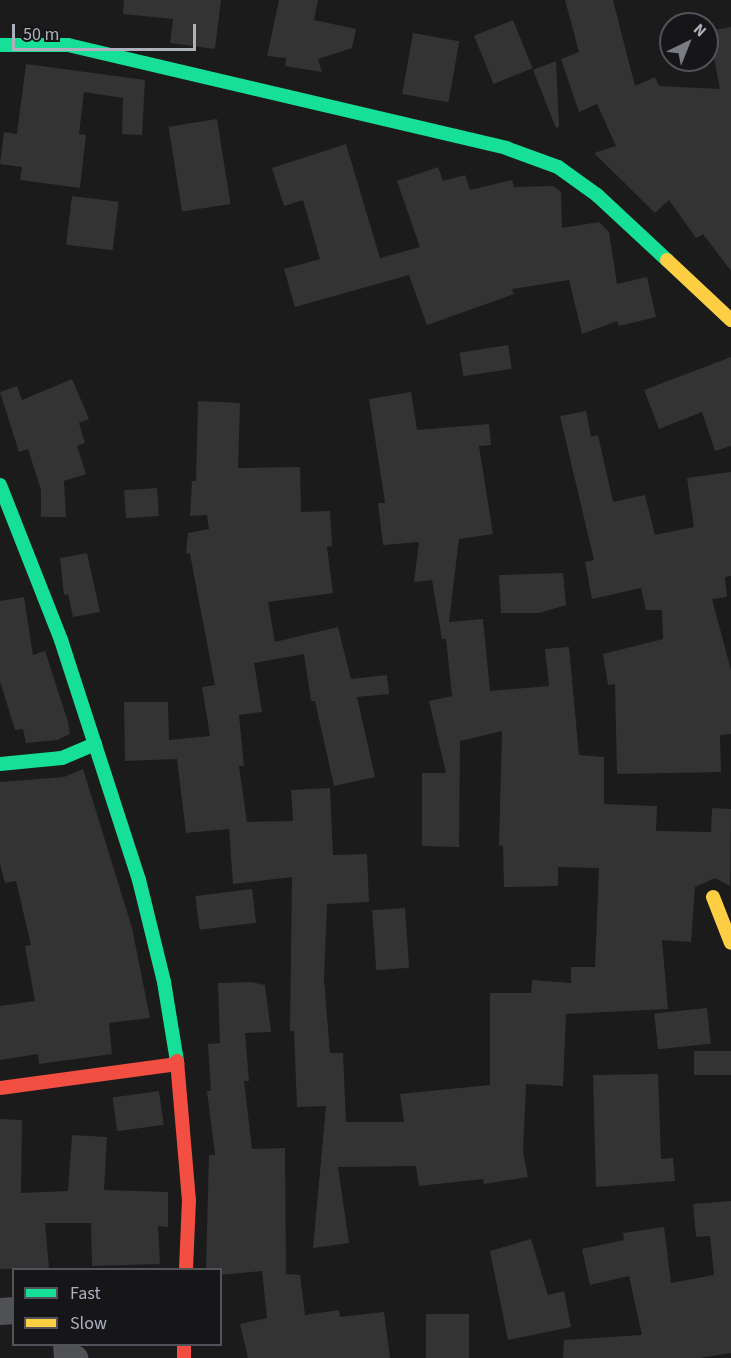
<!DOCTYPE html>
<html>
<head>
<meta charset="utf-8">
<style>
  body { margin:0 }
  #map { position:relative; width:731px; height:1358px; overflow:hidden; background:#1b1b1c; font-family:"Source Sans 3",sans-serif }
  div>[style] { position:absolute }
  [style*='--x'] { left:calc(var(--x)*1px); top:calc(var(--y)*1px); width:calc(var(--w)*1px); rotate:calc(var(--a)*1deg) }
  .building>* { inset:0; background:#333334; transform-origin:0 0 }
  .street>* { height:27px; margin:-13.5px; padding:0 13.5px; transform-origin:13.5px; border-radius:13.5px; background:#4f5155 }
  .fast>* { height:14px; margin:-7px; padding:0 7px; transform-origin:7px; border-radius:7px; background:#16e098 }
  .slow>* { height:14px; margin:-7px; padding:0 7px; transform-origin:7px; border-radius:7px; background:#ffcf43 }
  .jam>* { height:14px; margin:-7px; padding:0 7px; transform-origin:7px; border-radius:7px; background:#f24e42 }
  span { translate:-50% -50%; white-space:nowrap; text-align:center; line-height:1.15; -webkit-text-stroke:4.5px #161518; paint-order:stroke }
  .legend { position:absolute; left:12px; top:1268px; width:210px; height:78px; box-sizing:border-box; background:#161518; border:2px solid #52535a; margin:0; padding:8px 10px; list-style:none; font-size:18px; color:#adb1bc }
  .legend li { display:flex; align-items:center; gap:12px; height:30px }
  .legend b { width:30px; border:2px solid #52535a }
  .north { position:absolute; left:659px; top:12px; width:60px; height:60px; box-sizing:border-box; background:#161518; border:2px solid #52535a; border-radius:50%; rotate:43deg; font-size:16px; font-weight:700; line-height:24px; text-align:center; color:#adb1bc }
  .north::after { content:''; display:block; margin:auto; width:21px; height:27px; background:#7a7c84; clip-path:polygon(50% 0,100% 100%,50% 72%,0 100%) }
  .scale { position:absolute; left:12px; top:24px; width:184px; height:27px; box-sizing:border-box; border:3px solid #adb1bc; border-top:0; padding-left:8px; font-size:18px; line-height:21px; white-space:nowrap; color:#adb1bc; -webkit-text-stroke:4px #161518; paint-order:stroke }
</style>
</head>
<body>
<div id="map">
  <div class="building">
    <div style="clip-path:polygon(124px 0,221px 0,215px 49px,170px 43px,173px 19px,123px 14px)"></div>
    <div style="clip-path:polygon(279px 0,318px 0,314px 20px,356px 29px,352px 48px,318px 59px,322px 72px,285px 66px,286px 58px,267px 56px)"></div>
    <div style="clip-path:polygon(565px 0,613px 0,635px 86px,655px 77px,659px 86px,720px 89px,709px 31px,731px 27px,731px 271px,703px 234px,696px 238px,669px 200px,655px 213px,594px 153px,616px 146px,597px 104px,579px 112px,561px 59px,579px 52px)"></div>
    <div style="left:513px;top:20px;width:52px;height:42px;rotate:68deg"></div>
    <div style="left:413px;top:33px;width:47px;height:62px;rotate:10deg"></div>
    <div style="clip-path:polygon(556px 61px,559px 127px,556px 128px,533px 70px)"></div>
    <div style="clip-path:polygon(26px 64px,145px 80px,142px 135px,122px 134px,123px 98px,84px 92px,79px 134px,86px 135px,80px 188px,20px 180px,22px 167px,0 164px,4px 132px,17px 134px)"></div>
    <div style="left:217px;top:119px;width:86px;height:49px;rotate:81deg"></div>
    <div style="clip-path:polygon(346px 144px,380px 258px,420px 247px,397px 181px,438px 167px,443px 181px,465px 175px,470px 190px,512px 180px,514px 187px,553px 186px,561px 192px,562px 228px,599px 222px,609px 232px,617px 284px,647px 277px,656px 317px,619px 326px,617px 321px,582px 334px,569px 280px,512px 289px,514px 294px,427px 325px,409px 275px,295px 307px,284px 269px,320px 259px,303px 200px,284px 206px,272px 168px)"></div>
    <div style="left:72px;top:196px;width:47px;height:49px;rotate:7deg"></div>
    <div style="left:508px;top:345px;width:24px;height:49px;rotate:81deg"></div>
    <div style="clip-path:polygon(731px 357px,731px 446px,715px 451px,702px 412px,659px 429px,644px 390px)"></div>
    <div style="clip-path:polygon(72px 379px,89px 419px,79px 423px,85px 443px,77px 446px,86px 474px,64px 481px,66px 517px,41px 517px,41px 490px,28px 449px,19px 452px,0 392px,17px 386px,22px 400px)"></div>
    <div style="clip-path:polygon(411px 392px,417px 430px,489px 424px,491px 445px,479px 446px,493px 534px,459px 539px,449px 622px,483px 619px,490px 691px,549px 686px,545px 649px,569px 647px,579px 755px,604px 757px,604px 804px,657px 806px,656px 831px,711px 832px,712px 808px,731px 809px,730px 886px,715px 878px,695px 887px,691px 942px,662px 940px,668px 1009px,566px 1014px,563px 1086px,526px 1084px,523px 1152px,528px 1177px,484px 1184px,483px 1179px,419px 1186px,416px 1166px,338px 1167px,349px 1243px,313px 1248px,326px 1106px,297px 1107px,294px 1031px,290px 1031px,292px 877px,233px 884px,229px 829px,186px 833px,177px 759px,125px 761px,124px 702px,168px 702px,169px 740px,210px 736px,202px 687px,215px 685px,190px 554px,186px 553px,188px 533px,209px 529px,207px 515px,190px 516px,192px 481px,196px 481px,198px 401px,240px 403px,238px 468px,300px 467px,301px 512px,330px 511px,332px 546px,327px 547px,333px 593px,268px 602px,275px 642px,338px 627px,351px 679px,387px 675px,389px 694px,357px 697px,375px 777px,334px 786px,315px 701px,311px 701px,304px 654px,254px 663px,262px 712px,239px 715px,244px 766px,239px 766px,247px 822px,293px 821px,291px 790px,330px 788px,333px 855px,367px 854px,369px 902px,327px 904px,324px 979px,330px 1053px,343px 1053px,346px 1122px,404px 1122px,400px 1094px,490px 1085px,490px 993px,531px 993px,532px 980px,571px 983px,571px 967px,595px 967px,599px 868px,558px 867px,558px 886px,504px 887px,503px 846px,499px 845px,502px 731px,460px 741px,459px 847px,422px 846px,422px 773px,446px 773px,429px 701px,452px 696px,446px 639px,442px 639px,432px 580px,414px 582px,419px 542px,383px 545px,378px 503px,385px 503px,369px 399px)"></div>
    <div style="clip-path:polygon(586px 411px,591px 437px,598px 435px,613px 502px,645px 495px,655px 535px,694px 527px,687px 478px,731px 472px,731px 576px,725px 577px,727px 597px,712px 599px,731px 670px,731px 734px,720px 735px,721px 772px,617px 774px,615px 684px,608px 685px,603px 654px,663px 639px,662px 610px,646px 610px,641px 588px,592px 599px,585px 562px,594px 560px,560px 416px)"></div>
    <div style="left:157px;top:488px;width:28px;height:33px;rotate:86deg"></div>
    <div style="clip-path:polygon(87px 553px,100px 612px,73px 617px,68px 594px,64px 595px,60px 558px)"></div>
    <div style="clip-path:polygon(563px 573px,566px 605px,539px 613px,501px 613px,499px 575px)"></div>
    <div style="clip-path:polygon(24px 597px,33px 655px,45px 651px,68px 722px,70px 734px,57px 740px,26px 743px,23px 729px,15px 730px,0 681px,0 601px)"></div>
    <div style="clip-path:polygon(83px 769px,132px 928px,150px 1018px,109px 1023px,112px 1054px,39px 1064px,38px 1054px,0 1060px,0 1006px,35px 1001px,25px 946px,31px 945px,16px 881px,5px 883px,0 864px,0 782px,64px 777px)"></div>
    <div style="left:252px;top:889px;width:34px;height:57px;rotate:83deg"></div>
    <div style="left:405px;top:908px;width:60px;height:33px;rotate:86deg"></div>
    <div style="clip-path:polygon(251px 982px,265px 985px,271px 1032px,245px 1033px,249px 1081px,244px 1081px,252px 1149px,285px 1148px,286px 1274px,300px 1275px,305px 1315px,339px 1310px,340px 1317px,384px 1312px,390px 1358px,248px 1358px,240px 1324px,267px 1318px,262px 1271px,220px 1275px,220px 1269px,206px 1269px,209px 1155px,215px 1155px,207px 1091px,211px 1091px,208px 1044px,220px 1043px,218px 983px)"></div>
    <div style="left:707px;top:1008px;width:36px;height:53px;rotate:84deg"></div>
    <div style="left:731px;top:1051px;width:24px;height:37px;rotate:90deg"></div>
    <div style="clip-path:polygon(658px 1074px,661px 1159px,673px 1158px,675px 1181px,596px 1187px,593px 1075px)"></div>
    <div style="left:159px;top:1091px;width:34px;height:47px;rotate:82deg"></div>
    <div style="clip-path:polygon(0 1119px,22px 1120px,21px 1193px,68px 1191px,72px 1135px,107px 1137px,104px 1190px,168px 1192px,168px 1227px,158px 1226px,160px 1264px,92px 1266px,91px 1223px,45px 1223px,49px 1268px,0 1269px)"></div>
    <div style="clip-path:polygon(731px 1201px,731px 1353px,699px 1358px,563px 1358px,564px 1340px,642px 1335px,629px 1276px,590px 1285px,582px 1249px,624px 1240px,623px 1233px,664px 1227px,671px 1283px,714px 1275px,710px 1236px,696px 1237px,693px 1204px)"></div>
    <div style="clip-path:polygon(531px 1239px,548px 1295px,564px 1291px,571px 1327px,508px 1340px,490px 1251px)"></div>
    <div style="left:426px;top:1314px;width:43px;height:44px"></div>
  </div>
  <div class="street">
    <div style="--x:0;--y:1311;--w:14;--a:-4"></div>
    <div style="--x:66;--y:1344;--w:11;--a:85"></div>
    <div style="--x:67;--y:1355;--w:8;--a:23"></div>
  </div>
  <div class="fast">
    <div style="--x:0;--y:45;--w:68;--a:0"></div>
    <div style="--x:68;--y:45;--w:450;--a:13.2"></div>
    <div style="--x:506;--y:148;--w:55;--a:20.1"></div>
    <div style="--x:558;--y:167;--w:48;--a:35.7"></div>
    <div style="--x:597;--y:195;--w:96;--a:42.9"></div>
    <div style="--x:0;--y:485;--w:167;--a:68.5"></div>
    <div style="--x:61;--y:640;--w:252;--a:72"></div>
    <div style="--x:139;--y:880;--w:105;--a:76.2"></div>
    <div style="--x:164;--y:982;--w:80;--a:80.7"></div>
    <div style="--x:0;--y:764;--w:62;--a:-5.5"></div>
    <div style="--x:62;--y:758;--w:36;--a:-23"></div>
  </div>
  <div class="slow">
    <div style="--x:667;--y:260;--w:88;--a:43.2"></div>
    <div style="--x:713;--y:897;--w:49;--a:68.6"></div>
  </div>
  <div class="jam">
    <div style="--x:177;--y:1061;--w:140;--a:85.1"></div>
    <div style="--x:189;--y:1200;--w:70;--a:92.5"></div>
    <div style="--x:0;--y:1088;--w:179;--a:-7.7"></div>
    <div style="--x:184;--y:1344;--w:14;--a:90"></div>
  </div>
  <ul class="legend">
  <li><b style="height:8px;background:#16e098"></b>Fast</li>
  <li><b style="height:8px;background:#ffcf43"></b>Slow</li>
  </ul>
  <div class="north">N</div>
  <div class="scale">50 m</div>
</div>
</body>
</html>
